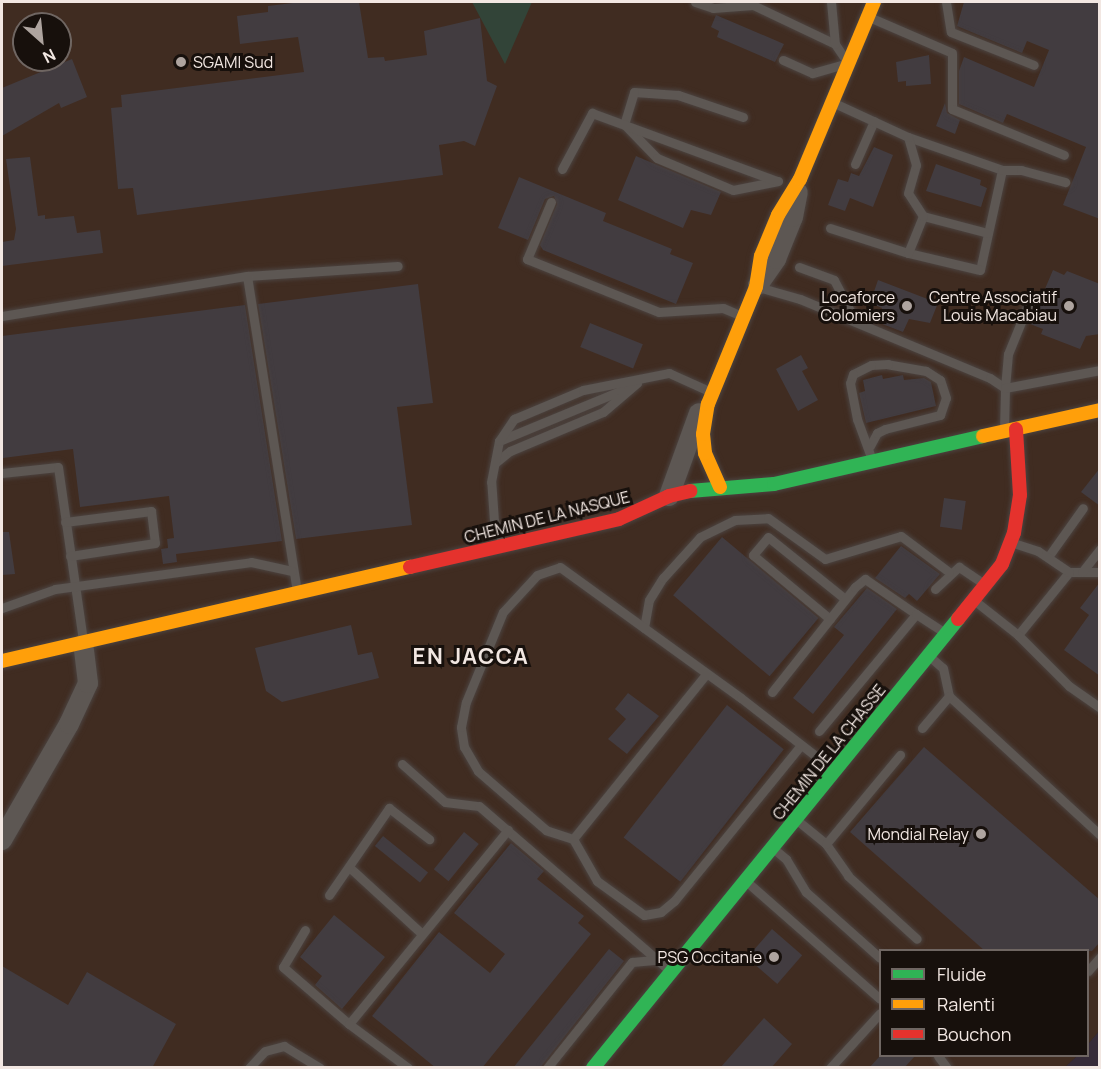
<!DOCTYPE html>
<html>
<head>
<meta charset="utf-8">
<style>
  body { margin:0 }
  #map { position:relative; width:1101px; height:1069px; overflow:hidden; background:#2f2723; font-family:Manrope,sans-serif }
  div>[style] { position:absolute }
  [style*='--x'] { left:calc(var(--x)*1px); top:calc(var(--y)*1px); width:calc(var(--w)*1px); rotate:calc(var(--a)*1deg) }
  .commercial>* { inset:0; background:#362b38 }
  .built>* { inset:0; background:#402c21 }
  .green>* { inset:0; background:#324438 }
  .building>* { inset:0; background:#423c40; transform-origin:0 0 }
  .roads { filter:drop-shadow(0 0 2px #4b4340) drop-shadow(0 0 2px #4b4340) }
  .lane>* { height:9px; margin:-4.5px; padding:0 4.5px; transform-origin:4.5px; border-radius:4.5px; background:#5d5753 }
  .street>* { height:20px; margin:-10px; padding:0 10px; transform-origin:10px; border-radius:10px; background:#5d5753 }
  .fast>* { height:14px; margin:-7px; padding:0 7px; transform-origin:7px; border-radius:7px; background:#30b455 }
  .slow>* { height:14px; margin:-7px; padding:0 7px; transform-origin:7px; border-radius:7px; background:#ff9f0a }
  .jam>* { height:14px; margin:-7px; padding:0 7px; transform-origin:7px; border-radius:7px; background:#e5322d }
  .dots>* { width:16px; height:16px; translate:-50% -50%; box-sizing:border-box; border:3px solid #17100c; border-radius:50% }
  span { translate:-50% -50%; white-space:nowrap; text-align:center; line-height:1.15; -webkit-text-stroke:6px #17100c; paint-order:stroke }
  .poi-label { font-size:16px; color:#f2e7e2 }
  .left { translate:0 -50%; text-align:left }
  .right { translate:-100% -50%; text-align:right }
  .street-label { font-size:16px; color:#f2e7e2 }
  .district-label { font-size:22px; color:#f2e7e2; font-weight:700; letter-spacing:1.5px }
  .frame { position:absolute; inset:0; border:3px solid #f2e7e2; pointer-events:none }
  .legend { position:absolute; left:879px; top:949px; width:210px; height:108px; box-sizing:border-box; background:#17100c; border:2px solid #6f6662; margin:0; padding:8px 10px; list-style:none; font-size:18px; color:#f2e7e2 }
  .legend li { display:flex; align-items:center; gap:12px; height:30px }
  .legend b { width:30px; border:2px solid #6f6662 }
  .north { position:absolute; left:12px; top:12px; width:60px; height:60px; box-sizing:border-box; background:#17100c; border:2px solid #6f6662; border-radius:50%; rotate:153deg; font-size:16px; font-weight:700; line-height:24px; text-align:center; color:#f2e7e2 }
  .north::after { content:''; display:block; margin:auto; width:21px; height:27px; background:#aea49f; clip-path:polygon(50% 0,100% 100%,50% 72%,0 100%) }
</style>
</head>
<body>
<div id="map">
  <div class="commercial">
    <div style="clip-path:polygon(1099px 1031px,1099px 1067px,1065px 1067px,1077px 1056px,1088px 1056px,1088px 1044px)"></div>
  </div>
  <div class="built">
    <div style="clip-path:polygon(evenodd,2px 2px,1099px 2px,1099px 1031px,1088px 1044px,1088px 950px,880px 950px,880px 1056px,1077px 1056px,1065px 1067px,2px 1068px,2px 2px,24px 24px,60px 24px,60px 60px,24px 60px,24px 24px)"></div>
  </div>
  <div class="green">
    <div style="clip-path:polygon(472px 2px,532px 2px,505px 64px)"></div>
  </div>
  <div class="building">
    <div style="clip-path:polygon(301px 2px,359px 2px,368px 58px,384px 57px,385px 61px,427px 55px,424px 31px,480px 18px,487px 81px,497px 86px,475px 146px,464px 141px,439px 145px,443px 175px,137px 215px,133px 188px,118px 189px,111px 108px,122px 107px,121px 95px,304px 72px,298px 37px,240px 44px,237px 16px,268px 12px,268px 6px)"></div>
    <div style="clip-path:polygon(964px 2px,1100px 2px,1100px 219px,1063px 205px,1086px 147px,1007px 114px,1003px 123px,959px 104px,959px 71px,964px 57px,1034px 87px,1049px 50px,1027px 41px,1022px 53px,957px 26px)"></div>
    <div style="clip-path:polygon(716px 15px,784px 44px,775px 62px,717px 37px,719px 31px,711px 27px)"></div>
    <div style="clip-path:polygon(929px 55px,931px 84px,906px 86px,906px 81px,898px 82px,896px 62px)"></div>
    <div style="clip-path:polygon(72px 59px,87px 97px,61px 108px,59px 103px,2px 136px,2px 88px)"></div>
    <div style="clip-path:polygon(945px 103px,947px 113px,960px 120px,955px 134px,936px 126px)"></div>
    <div style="clip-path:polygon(874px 147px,893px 155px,873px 207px,850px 198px,845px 211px,828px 205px,838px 179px,848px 182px,851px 173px,859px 176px)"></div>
    <div style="clip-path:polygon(636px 156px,721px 192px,711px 215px,691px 210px,683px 228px,618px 200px)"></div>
    <div style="clip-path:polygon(30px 157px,38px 216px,45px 215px,45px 219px,74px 216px,77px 233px,100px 230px,103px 253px,2px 266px,2px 242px,14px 240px,16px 229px,6px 159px)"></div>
    <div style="clip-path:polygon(936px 164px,981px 180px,980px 185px,987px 188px,981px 207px,926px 191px)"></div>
    <div style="clip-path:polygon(519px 177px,606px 213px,603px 221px,672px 249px,670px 254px,693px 263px,676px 304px,543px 250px,540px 245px,557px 204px,554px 196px,545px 199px,528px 240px,498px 228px)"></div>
    <div style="clip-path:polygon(1053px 270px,1064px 275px,1067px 271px,1100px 284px,1100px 334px,1086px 336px,1080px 349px,1041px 334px,1043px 329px,1030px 324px)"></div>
    <div style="clip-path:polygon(878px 280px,938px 303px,930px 323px,909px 319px,903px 332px,877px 322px,882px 308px,870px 303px)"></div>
    <div style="clip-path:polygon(418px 284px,433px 403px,397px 407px,412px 525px,296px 539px,258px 304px)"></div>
    <div style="clip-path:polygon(245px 305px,282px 541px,176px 554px,177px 562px,163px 564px,161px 549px,168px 548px,167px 539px,174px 538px,169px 496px,80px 507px,73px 449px,3px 458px,2px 336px)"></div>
    <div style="left:590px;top:323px;width:57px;height:26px;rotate:22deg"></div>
    <div style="clip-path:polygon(801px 355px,808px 368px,802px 371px,818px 400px,798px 411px,776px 369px)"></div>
    <div style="clip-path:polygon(882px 375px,883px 379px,903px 375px,904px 380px,924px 378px,931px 382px,936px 406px,866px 423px,859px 393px,865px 391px,863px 380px)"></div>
    <div style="clip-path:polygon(1100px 468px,1100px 506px,1081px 492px)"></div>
    <div style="left:944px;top:498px;width:22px;height:29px;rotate:8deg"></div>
    <div style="clip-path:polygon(2px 532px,9px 532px,15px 574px,2px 575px)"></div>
    <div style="left:722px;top:537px;width:126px;height:76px;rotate:40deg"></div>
    <div style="clip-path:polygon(901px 546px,940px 574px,917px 601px,909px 594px,905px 598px,875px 578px)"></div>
    <div style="clip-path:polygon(1100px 582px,1100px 676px,1064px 650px,1089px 615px,1080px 608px)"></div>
    <div style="clip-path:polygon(867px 588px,897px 609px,813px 714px,793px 698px,844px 635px,834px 627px)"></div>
    <div style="clip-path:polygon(351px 625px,358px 655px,372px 652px,379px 678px,282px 702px,266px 691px,255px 648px)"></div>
    <div style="clip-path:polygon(628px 693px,659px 716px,627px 754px,608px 739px,626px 719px,615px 709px)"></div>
    <div style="left:727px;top:705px;width:72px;height:168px;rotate:38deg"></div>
    <div style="clip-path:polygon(924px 747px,1100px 900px,1100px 942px,1092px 951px,985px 951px,850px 832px)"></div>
    <div style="left:464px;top:832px;width:19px;height:48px;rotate:39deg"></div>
    <div style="left:383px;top:836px;width:58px;height:13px;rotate:39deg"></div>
    <div style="clip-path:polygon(511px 843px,544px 871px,537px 879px,584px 916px,578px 923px,591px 934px,482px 1068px,436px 1068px,372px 1016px,439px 932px,490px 973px,505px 954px,454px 913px)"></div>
    <div style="clip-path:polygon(334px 915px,385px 957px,342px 1009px,315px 985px,322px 976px,300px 957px)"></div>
    <div style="left:772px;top:929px;width:40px;height:38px;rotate:41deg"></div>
    <div style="clip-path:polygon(609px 949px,624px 961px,540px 1068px,513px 1068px)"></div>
    <div style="clip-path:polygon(2px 966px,68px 1005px,87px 972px,176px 1024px,152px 1068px,2px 1068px)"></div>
    <div style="clip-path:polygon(764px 1018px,792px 1044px,771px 1068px,720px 1068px)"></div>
    <div style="clip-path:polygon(880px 1056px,915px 1056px,904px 1068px,869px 1068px)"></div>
  </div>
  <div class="roads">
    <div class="lane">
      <div style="--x:695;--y:2;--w:19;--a:18"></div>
      <div style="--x:713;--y:8;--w:40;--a:-4.3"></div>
      <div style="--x:753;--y:5;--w:91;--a:25.4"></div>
      <div style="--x:835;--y:44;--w:23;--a:56"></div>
      <div style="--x:848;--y:63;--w:37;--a:164"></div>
      <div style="--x:812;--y:73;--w:32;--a:-156"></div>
      <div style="--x:831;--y:2;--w:42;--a:84.6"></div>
      <div style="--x:946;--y:2;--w:30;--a:81"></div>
      <div style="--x:951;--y:32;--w:89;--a:21.7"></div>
      <div style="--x:869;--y:17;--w:90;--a:23.4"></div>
      <div style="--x:952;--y:53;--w:56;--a:90"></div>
      <div style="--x:952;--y:109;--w:121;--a:22.3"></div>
      <div style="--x:743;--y:117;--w:69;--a:-161.3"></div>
      <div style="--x:678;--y:95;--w:44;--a:-176.1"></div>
      <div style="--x:634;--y:92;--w:34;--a:107"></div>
      <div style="--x:624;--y:124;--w:47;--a:45.9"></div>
      <div style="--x:657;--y:158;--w:82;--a:22.8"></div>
      <div style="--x:733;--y:190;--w:46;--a:-11.3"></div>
      <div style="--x:908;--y:137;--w:100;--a:19.3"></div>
      <div style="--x:1002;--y:170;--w:102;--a:102.4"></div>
      <div style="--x:980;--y:270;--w:74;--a:-166.7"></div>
      <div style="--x:855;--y:164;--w:47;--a:-66.2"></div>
      <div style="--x:562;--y:169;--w:64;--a:-61.8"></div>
      <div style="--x:592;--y:113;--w:197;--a:20.2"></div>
      <div style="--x:1002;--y:170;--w:19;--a:0"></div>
      <div style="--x:1021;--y:170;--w:46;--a:15.3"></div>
      <div style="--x:551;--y:202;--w:62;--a:112.8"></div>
      <div style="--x:527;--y:259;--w:142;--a:21.9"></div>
      <div style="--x:659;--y:312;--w:64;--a:-3.6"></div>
      <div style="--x:723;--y:308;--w:21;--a:23"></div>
      <div style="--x:923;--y:216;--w:67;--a:14.7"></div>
      <div style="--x:830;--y:228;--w:82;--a:17.8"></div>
      <div style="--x:908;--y:253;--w:40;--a:-68"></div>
      <div style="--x:923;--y:216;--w:27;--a:-123"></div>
      <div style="--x:908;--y:193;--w:29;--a:-74"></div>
      <div style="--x:916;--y:165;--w:29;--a:-106"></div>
      <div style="--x:908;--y:137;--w:81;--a:-155.3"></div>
      <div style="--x:799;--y:267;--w:37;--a:20"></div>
      <div style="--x:834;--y:280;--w:47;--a:62.4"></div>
      <div style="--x:247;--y:276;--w:151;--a:-3.8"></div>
      <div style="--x:758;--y:287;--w:44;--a:15.9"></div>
      <div style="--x:800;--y:299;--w:206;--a:22.6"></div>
      <div style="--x:990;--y:378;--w:18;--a:34"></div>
      <div style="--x:1005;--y:388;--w:34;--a:-85"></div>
      <div style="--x:1008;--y:354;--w:58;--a:-67.8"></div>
      <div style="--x:2;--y:316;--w:248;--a:-9.3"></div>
      <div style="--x:247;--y:276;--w:319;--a:81"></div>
      <div style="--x:1004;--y:430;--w:42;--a:-88.6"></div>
      <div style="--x:1005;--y:388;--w:97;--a:-10.7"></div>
      <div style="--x:499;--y:441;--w:139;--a:-22.5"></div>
      <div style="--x:870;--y:446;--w:15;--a:-62"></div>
      <div style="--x:877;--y:433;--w:9;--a:-27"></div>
      <div style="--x:885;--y:429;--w:57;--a:-14.3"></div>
      <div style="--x:940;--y:415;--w:18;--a:-71"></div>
      <div style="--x:946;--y:398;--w:19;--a:-108"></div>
      <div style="--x:940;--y:380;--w:17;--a:-147"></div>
      <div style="--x:926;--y:371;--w:39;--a:-170"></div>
      <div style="--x:888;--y:364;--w:17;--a:177"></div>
      <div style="--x:871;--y:365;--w:20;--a:153"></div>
      <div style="--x:853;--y:374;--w:9;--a:108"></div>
      <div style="--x:850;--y:383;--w:37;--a:79"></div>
      <div style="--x:857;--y:419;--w:44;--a:69.9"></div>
      <div style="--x:495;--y:463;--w:19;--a:-39"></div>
      <div style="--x:510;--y:451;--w:101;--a:-22.8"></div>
      <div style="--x:603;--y:412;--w:45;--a:-40.5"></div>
      <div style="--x:2;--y:473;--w:56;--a:-6.1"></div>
      <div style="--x:58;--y:467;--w:176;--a:81.8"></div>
      <div style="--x:65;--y:522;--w:87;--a:-7.3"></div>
      <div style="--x:151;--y:511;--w:32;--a:83"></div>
      <div style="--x:155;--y:543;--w:86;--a:171.3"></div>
      <div style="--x:503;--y:544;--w:25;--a:-111"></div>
      <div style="--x:494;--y:521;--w:39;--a:-94"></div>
      <div style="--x:491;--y:482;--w:42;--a:-79"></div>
      <div style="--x:499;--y:441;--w:27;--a:-56"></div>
      <div style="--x:514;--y:419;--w:75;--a:-22.8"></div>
      <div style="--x:583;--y:390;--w:88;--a:-11.2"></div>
      <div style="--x:669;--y:373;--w:46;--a:24.3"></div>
      <div style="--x:1048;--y:557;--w:60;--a:-54.5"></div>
      <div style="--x:1069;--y:572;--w:31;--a:0"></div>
      <div style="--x:1082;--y:572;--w:29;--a:-52"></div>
      <div style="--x:935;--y:589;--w:33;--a:-43"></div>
      <div style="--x:959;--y:567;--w:30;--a:34"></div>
      <div style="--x:975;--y:601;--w:55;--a:38.3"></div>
      <div style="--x:1018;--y:635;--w:81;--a:-51"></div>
      <div style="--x:1069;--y:572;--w:37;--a:-146"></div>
      <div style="--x:1038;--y:551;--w:25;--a:-162"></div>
      <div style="--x:2;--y:608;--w:56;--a:-19.7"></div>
      <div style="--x:55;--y:589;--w:198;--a:-7.8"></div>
      <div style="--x:251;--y:562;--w:42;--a:12.4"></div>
      <div style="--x:830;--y:619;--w:100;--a:-140.3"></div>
      <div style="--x:753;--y:555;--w:23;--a:-50"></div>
      <div style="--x:768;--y:537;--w:99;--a:38.8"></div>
      <div style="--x:644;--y:628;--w:28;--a:-80"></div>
      <div style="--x:649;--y:600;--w:26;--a:-58"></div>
      <div style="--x:663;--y:578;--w:55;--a:-47.9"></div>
      <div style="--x:700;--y:537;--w:39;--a:-26"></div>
      <div style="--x:735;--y:520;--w:33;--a:-3"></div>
      <div style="--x:768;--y:518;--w:70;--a:35.7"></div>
      <div style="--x:825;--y:559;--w:79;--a:-16.8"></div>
      <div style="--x:901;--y:536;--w:60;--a:36.9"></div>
      <div style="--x:1018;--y:635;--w:72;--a:45"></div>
      <div style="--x:1069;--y:686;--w:38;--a:35"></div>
      <div style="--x:929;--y:656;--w:18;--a:41"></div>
      <div style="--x:943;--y:668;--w:29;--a:78"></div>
      <div style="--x:949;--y:696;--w:205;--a:42.6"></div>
      <div style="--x:772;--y:692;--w:134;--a:-51.7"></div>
      <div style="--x:855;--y:587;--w:13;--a:-39"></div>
      <div style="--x:865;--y:579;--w:62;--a:34.5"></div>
      <div style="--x:922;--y:728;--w:42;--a:-49.8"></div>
      <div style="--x:819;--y:731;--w:152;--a:-50.3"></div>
      <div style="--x:916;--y:614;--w:33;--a:33"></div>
      <div style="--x:801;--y:745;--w:201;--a:129.1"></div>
      <div style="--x:674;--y:901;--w:17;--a:140"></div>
      <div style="--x:661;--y:912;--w:17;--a:170"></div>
      <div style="--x:644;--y:915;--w:58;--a:-144.1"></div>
      <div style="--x:597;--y:881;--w:48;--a:-119.7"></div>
      <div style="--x:573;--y:839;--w:28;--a:-162"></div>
      <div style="--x:546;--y:830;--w:90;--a:-139.1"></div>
      <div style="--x:478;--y:771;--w:28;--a:-120"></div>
      <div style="--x:464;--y:747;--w:20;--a:-99"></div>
      <div style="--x:461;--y:727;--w:25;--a:-79"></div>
      <div style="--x:466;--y:702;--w:97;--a:-67.7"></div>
      <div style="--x:503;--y:612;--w:50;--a:-47.4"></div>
      <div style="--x:537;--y:575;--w:24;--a:-19"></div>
      <div style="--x:560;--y:567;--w:223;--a:35.9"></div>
      <div style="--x:741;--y:698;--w:96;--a:37.8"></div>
      <div style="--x:817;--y:757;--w:20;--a:41"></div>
      <div style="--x:402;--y:764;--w:57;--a:41.5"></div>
      <div style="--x:445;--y:802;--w:34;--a:7"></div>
      <div style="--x:479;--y:806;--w:251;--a:40.8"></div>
      <div style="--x:798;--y:821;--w:36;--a:39"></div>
      <div style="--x:826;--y:844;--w:39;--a:55"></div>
      <div style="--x:848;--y:876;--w:93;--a:42.4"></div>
      <div style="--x:573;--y:839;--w:212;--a:-51.1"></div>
      <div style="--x:826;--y:844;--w:116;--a:-50.3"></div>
      <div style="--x:774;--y:849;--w:16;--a:40"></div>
      <div style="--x:786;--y:859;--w:39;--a:59"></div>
      <div style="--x:806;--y:892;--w:99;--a:41.7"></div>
      <div style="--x:349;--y:867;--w:99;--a:42.5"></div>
      <div style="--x:747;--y:882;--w:177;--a:41.3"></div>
      <div style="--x:329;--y:895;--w:106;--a:-55.4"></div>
      <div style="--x:389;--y:808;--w:51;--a:37.8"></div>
      <div style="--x:305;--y:930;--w:43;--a:120.7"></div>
      <div style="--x:283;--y:967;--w:87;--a:40.8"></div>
      <div style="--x:349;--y:1024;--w:251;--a:-50.7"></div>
      <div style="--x:1088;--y:971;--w:18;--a:-49"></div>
      <div style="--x:349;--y:1024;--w:74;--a:36.7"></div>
      <div style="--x:938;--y:1056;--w:15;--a:53"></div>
      <div style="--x:249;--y:1068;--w:23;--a:-47"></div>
      <div style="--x:265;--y:1051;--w:20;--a:-15"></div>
      <div style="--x:284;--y:1046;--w:42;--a:31.4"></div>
      <div style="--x:547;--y:1068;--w:136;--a:-51.3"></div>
      <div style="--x:632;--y:962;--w:25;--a:-5"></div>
      <div style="--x:830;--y:1068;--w:74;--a:-47.7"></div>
    </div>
    <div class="street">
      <div style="--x:758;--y:285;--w:32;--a:-55"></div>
      <div style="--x:776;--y:259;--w:45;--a:-68"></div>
      <div style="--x:793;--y:217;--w:25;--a:-79"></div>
      <div style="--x:669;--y:496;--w:88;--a:-70.1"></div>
      <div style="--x:2;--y:840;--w:134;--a:-60"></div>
      <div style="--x:69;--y:724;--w:45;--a:-65.1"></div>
      <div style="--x:88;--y:683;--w:39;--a:-97"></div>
    </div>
    <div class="fast">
      <div style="--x:690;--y:491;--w:84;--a:-4.8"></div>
      <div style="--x:774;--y:484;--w:214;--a:-12.9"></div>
      <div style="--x:593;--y:1068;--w:579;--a:-50.89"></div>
    </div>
    <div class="slow">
      <div style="--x:983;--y:436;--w:120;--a:-12.5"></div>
      <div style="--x:720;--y:487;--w:37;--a:-114"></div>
      <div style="--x:705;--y:453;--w:19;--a:-96"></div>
      <div style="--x:703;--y:434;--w:30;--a:-81"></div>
      <div style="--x:708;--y:404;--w:126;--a:-67.7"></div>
      <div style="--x:756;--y:287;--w:31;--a:-81"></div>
      <div style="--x:761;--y:256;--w:44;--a:-67.5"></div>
      <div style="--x:778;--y:215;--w:42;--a:-58.6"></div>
      <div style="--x:800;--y:179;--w:192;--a:-67.3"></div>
      <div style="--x:2;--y:661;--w:419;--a:-13"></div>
    </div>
    <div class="jam">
      <div style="--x:410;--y:567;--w:214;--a:-12.9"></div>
      <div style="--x:619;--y:519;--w:55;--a:-24.7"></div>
      <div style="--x:669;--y:496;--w:22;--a:-13"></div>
      <div style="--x:958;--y:619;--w:70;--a:-51.3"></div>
      <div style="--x:1002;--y:564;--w:33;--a:-69"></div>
      <div style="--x:1014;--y:533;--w:38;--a:-81"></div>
      <div style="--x:1020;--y:495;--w:66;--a:-93.5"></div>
    </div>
  </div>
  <div class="dots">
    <div style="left:181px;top:62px;background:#aea49f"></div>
    <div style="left:907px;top:306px;background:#aea49f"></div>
    <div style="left:1069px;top:306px;background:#aea49f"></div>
    <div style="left:981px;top:834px;background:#aea49f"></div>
    <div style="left:774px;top:957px;background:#aea49f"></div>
  </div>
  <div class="poi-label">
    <span class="left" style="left:193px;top:62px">SGAMI Sud</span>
    <span class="right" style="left:895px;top:306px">Locaforce<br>Colomiers</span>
    <span class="right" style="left:1057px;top:306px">Centre Associatif<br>Louis Macabiau</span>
    <span class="right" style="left:969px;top:834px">Mondial Relay</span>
    <span class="right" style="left:762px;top:957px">PSG Occitanie</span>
  </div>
  <div class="street-label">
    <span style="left:547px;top:517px;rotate:-14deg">CHEMIN DE LA NASQUE</span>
    <span style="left:829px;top:752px;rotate:-51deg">CHEMIN DE LA CHASSE</span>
  </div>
  <div class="district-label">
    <span style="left:471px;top:657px">EN JACCA</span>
  </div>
  <div class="frame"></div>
  <ul class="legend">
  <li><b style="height:8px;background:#30b455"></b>Fluide</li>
  <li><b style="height:8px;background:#ff9f0a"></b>Ralenti</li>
  <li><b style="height:8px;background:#e5322d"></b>Bouchon</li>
  </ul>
  <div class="north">N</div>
</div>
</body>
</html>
